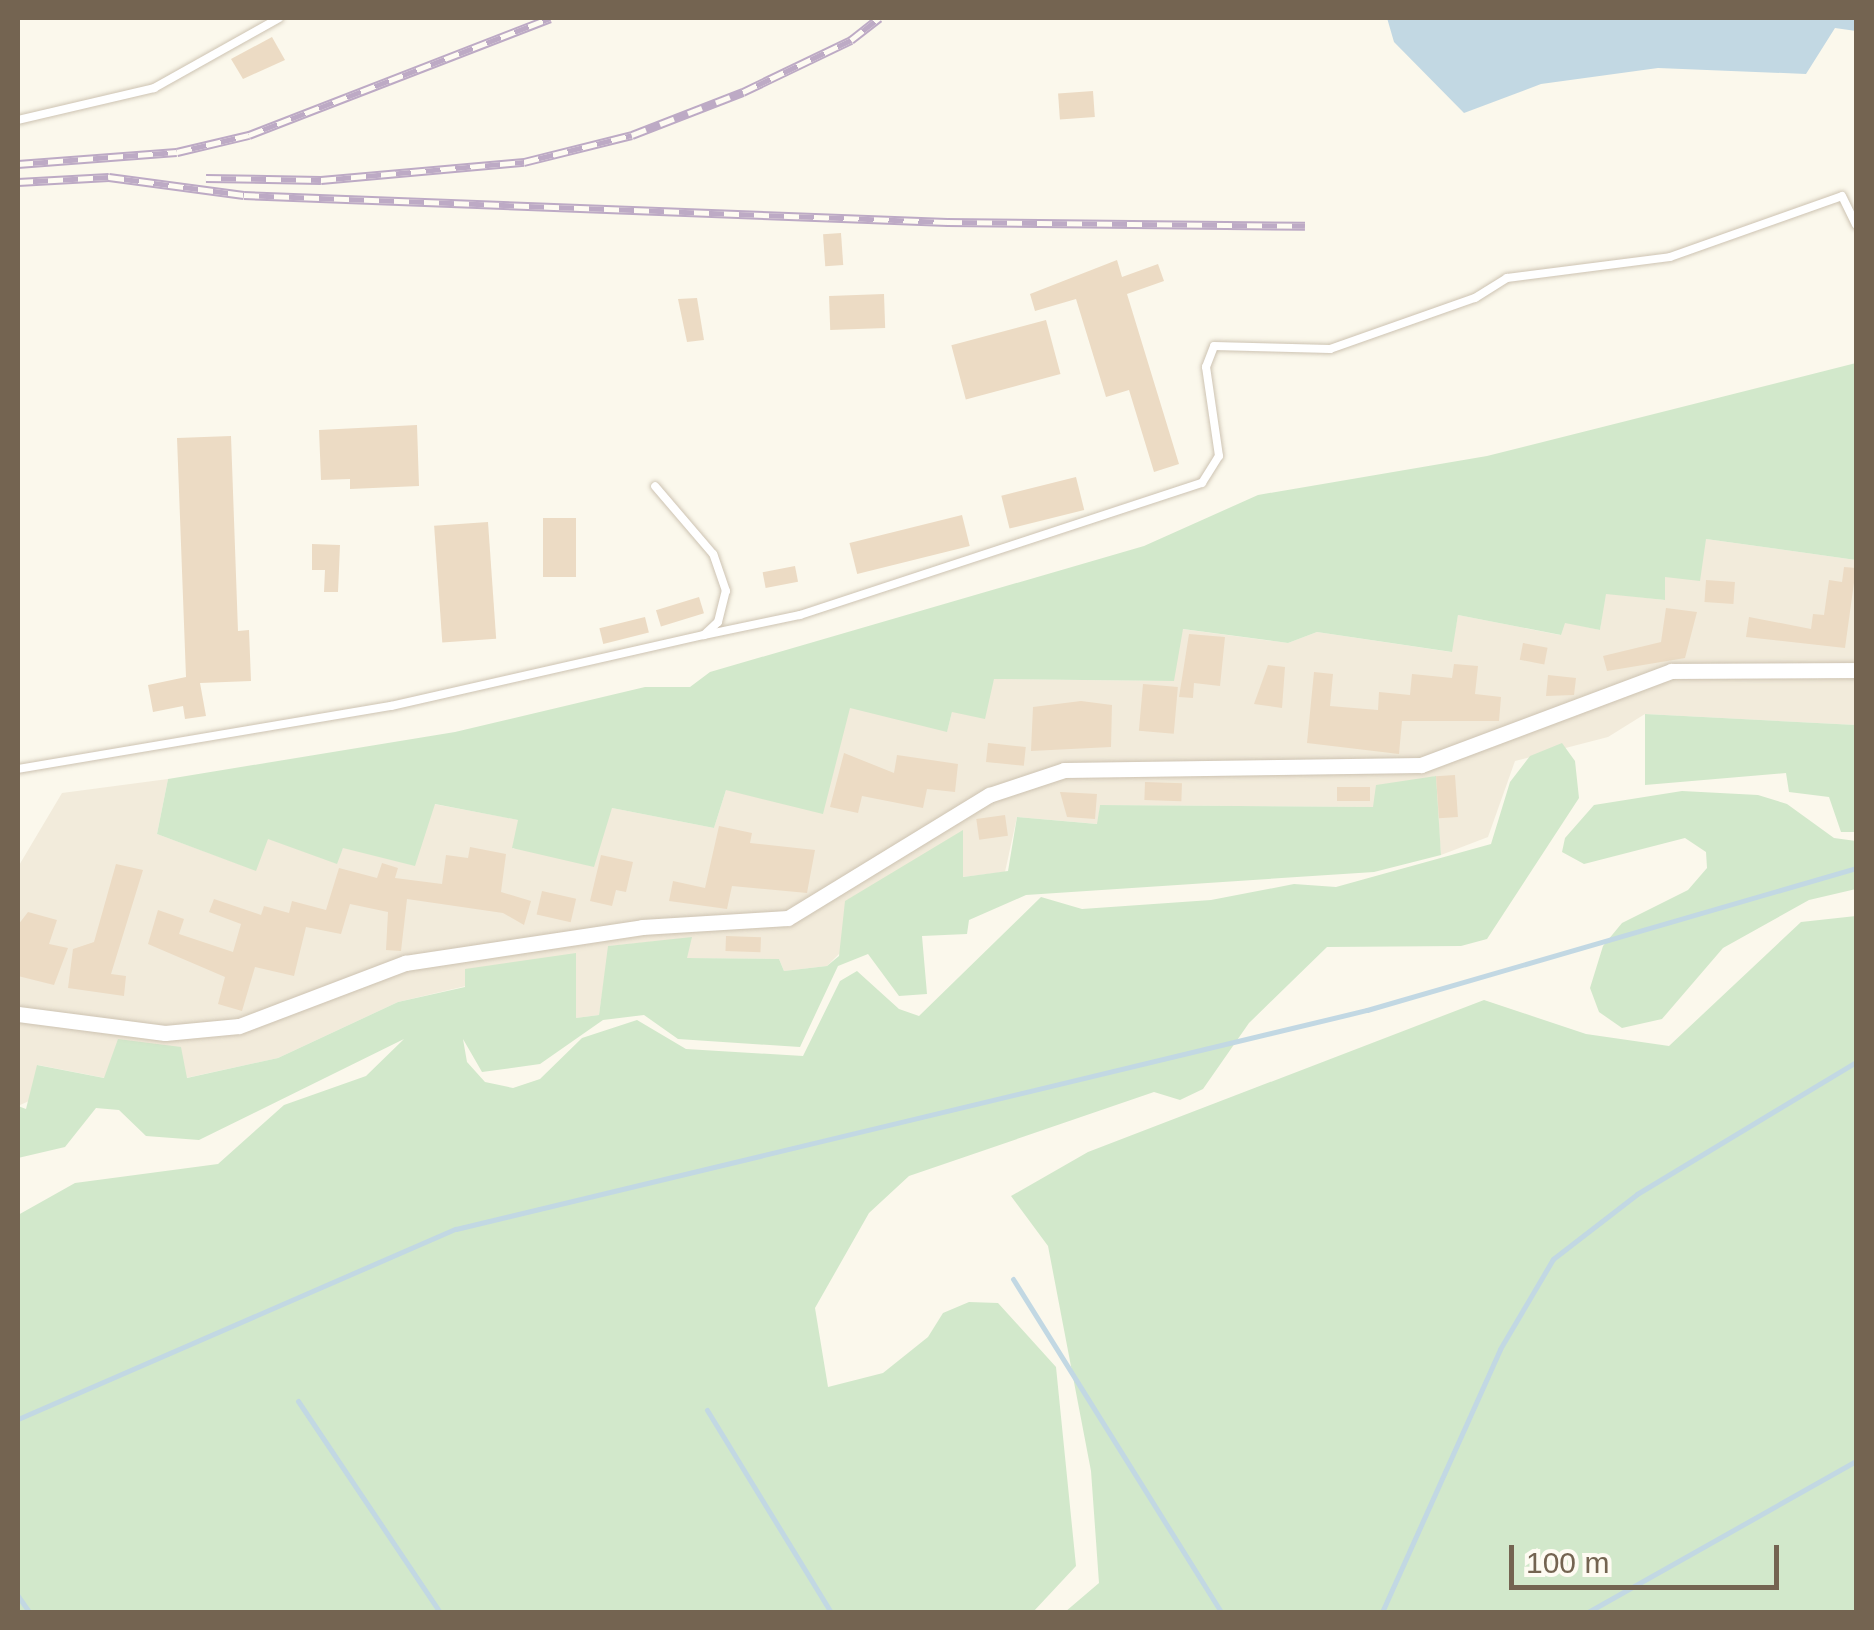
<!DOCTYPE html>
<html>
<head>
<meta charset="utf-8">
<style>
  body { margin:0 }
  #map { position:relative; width:1874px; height:1630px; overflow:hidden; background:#fbf8ec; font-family:Arial,sans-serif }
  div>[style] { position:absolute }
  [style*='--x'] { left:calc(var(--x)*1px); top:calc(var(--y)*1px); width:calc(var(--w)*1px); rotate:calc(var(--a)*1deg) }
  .residential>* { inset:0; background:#f2ebdb }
  .green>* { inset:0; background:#d2e8cb }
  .water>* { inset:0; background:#c2d8e3 }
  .stream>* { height:5px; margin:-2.5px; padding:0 2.5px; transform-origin:2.5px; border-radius:2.5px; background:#c2d8e3 }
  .building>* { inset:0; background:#ecdbc4; transform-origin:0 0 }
  .roads { filter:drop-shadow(0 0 2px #cdc3b2) drop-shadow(0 0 2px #cdc3b2) }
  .service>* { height:8px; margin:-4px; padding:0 4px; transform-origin:4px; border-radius:4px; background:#fff }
  .minor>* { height:15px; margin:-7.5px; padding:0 7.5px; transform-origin:7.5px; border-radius:7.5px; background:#fff }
  .rail>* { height:9px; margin-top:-4.5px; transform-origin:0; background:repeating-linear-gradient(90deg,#fefbf2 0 15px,#bdaac5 0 30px); box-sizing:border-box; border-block:2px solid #bdaac5 }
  span { translate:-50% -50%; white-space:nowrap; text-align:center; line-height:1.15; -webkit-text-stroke:10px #fefbf2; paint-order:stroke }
  .frame { position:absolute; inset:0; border:20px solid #746451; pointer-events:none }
  .scale { position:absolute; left:1509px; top:1545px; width:270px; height:45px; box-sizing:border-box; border:5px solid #746451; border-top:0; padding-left:12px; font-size:30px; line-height:35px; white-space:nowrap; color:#746451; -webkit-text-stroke:8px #fefbf2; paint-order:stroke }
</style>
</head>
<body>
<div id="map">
  <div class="residential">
    <div style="clip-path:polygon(1706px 539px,1856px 560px,1856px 725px,1645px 714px,1608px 737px,1515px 761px,1488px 837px,1441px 855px,1435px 776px,1373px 807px,1100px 805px,1098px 824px,1017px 817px,1005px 872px,962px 877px,962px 831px,827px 966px,784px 971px,779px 959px,686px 958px,691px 938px,609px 946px,599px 1015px,576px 1018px,466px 969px,466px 986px,398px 1002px,278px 1058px,186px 1078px,180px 1047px,105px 1078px,38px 1065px,29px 1101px,18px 1106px,18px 867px,62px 793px,168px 779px,157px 834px,255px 870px,267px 838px,336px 863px,343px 848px,434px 804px,519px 820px,513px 849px,612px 808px,714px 828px,726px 790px,850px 707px,947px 731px,952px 712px,993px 679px,1173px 681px,1182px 629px,1288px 643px,1317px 632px,1451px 652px,1458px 615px,1560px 635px,1564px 622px,1600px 630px,1605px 593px,1664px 600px,1665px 577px)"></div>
  </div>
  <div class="green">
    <div style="clip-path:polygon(1856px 363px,1856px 560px,1706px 539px,1700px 581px,1665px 577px,1665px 600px,1606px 594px,1600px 630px,1565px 623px,1561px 635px,1458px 615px,1452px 652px,1317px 632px,1288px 643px,1183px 629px,1174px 681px,994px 679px,985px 719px,952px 712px,947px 732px,850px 708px,823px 814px,726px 790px,714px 828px,612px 808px,594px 867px,512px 848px,518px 820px,435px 804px,415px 866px,343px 848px,337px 864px,268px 839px,256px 871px,157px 834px,168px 779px,455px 732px,645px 687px,690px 687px,710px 672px,1144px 546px,1258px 495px,1487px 456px)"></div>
    <div style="clip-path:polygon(1645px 714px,1856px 725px,1856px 832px,1841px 832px,1829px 797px,1789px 792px,1786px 773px,1645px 785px)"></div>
    <div style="clip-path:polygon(1562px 743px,1575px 761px,1579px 798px,1487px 939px,1461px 946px,1327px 947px,1249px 1023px,1203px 1089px,1180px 1100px,1154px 1092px,909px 1176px,869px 1213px,815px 1308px,828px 1387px,883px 1373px,928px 1337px,943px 1313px,969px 1302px,998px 1303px,1056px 1367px,1076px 1566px,1033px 1612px,18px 1612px,18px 1215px,75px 1183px,218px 1164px,284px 1105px,366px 1076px,404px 1039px,199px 1140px,146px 1136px,119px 1110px,96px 1108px,65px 1147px,18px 1158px,18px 1106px,26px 1109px,37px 1065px,104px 1078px,118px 1039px,181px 1047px,187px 1078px,278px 1058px,398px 1002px,465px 987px,465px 969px,576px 953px,576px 1018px,599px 1015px,608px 946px,692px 937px,687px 958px,779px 959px,784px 971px,827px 966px,839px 956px,845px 901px,963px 830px,963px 877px,1008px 871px,1017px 817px,1097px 824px,1100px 805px,1373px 807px,1376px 785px,1436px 776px,1441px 855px,1374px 872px,1026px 895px,969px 920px,967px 934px,922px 936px,927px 994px,899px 996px,868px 954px,838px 966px,800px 1047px,678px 1039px,644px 1015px,603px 1020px,540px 1064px,482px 1072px,463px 1039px,467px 1062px,485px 1082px,513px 1088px,540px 1079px,582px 1038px,637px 1020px,686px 1049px,803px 1056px,840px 981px,857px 971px,899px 1009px,919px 1016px,1041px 897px,1082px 909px,1211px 900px,1294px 884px,1336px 887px,1491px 844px,1510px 782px,1530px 756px)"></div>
    <div style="clip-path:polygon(1682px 791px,1758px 795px,1787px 804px,1834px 838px,1856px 841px,1856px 889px,1809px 900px,1723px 948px,1662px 1019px,1622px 1028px,1599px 1012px,1590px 988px,1603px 946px,1622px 923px,1688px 890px,1707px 868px,1706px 852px,1685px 838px,1584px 864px,1562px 852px,1565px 838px,1594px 805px)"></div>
    <div style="clip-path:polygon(1856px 916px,1856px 1612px,1065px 1612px,1099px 1583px,1091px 1471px,1048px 1246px,1011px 1196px,1088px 1152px,1484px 1000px,1586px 1034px,1669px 1046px,1801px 922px)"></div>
  </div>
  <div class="water">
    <div style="clip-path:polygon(1387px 18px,1856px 18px,1856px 31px,1835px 28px,1806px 74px,1658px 68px,1541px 84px,1464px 113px,1394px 42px)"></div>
  </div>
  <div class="stream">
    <div style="--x:1013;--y:1279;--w:393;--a:58"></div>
    <div style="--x:298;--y:1401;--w:254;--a:56.1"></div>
    <div style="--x:707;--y:1410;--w:237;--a:58.5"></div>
    <div style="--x:18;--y:1419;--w:477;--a:-23.5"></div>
    <div style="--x:456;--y:1229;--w:937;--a:-13.52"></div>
    <div style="--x:1367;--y:1010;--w:509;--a:-16.19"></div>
    <div style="--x:18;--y:1596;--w:19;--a:55"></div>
    <div style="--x:1382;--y:1612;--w:288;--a:-65.8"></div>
    <div style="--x:1500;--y:1349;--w:104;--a:-59.5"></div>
    <div style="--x:1553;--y:1259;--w:106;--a:-37.7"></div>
    <div style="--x:1637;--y:1194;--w:256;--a:-31.1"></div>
    <div style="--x:1588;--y:1612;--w:308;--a:-29.4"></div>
  </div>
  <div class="building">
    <div style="clip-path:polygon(272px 37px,285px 60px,243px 79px,231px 59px)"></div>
    <div style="left:1093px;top:91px;width:26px;height:35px;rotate:86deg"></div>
    <div style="left:841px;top:233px;width:32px;height:18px;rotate:86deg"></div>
    <div style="clip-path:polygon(1117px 260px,1122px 277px,1158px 264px,1164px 281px,1127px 294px,1179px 464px,1154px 472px,1129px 390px,1106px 397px,1076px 299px,1035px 311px,1030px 294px)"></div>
    <div style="left:884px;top:294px;width:34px;height:55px;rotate:88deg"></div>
    <div style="clip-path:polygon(697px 298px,704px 340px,687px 342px,678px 299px)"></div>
    <div style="left:1046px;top:320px;width:56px;height:98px;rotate:75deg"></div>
    <div style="clip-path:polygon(417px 425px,419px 486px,350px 489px,350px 479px,321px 480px,319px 430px)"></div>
    <div style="clip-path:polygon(231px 436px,238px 631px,249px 630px,251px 681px,200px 683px,206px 716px,185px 719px,183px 706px,153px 712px,148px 685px,186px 677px,177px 438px)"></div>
    <div style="left:1076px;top:477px;width:34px;height:77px;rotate:76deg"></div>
    <div style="left:962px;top:515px;width:32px;height:116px;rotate:76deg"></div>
    <div style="left:543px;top:518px;width:33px;height:59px"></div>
    <div style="left:488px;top:522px;width:117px;height:54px;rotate:86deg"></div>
    <div style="clip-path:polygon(312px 544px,340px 545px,338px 592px,324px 592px,325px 570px,312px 570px)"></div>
    <div style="left:795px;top:566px;width:16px;height:33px;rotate:79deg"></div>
    <div style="clip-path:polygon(1844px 567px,1856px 568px,1845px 648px,1746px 637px,1749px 617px,1811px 629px,1813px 614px,1824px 615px,1829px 580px,1842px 582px)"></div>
    <div style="left:1706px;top:580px;width:29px;height:22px;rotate:4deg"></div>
    <div style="left:699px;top:597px;width:17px;height:45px;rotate:73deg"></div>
    <div style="clip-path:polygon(1666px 608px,1697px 612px,1685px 658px,1607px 671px,1603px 656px,1661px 642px)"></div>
    <div style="left:645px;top:617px;width:16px;height:47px;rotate:76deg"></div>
    <div style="clip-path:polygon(1189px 634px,1225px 637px,1220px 686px,1194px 683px,1193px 698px,1179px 697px)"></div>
    <div style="left:1523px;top:643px;width:25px;height:17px;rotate:11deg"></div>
    <div style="clip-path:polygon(1454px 664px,1478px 666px,1475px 694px,1501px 697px,1499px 721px,1402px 721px,1399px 754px,1307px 743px,1314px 672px,1333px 674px,1330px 706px,1378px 710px,1379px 692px,1410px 695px,1412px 674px,1452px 678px)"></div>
    <div style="clip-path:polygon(1268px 665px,1285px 667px,1282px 708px,1254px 704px)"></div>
    <div style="clip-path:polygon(1548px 675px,1576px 678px,1574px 695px,1546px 696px)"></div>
    <div style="left:1143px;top:684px;width:35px;height:47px;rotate:5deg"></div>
    <div style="clip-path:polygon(1081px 701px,1112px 705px,1111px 747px,1031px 751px,1033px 707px)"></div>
    <div style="left:988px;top:743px;width:38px;height:19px;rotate:6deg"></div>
    <div style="clip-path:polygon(844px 753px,894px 773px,897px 755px,958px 764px,955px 792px,927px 789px,923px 808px,862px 796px,858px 813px,830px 807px)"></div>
    <div style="left:1455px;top:775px;width:42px;height:19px;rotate:86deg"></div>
    <div style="left:1145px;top:782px;width:37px;height:18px;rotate:2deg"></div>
    <div style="left:1337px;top:787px;width:33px;height:14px"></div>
    <div style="clip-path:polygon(1060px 792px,1097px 794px,1095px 819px,1067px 817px)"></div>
    <div style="left:1005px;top:815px;width:21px;height:29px;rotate:82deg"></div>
    <div style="clip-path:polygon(719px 826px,752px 833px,750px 843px,815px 850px,807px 893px,732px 886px,727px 909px,669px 901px,673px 881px,705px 888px)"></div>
    <div style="clip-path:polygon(470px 847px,506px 854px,501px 892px,531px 901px,524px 925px,503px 913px,407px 899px,401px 951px,386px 950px,388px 912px,350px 904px,341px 934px,306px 927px,294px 976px,255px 967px,242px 1011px,218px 1004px,225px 977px,148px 944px,158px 910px,184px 919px,179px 934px,233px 952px,241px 924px,209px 912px,214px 899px,261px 915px,264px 906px,289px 913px,292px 901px,326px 910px,339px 868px,377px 878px,382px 863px,398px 868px,395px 878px,442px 884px,446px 855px,468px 858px)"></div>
    <div style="clip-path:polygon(601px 855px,633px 862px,626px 892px,616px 890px,612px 906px,590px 901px)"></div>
    <div style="clip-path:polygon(116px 864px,143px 870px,111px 974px,126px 976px,124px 996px,68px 988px,73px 949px,94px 942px)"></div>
    <div style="left:542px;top:891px;width:35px;height:24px;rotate:13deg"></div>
    <div style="clip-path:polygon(28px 912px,57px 920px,49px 944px,68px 948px,54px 985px,18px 976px,18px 925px)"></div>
    <div style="left:726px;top:936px;width:35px;height:15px;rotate:2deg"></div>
  </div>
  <div class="roads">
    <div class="service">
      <div style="--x:18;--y:120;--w:140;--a:-13.2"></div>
      <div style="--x:154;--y:88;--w:143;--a:-29.2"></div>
      <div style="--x:704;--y:635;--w:98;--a:-11.8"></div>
      <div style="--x:800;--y:615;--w:423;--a:-18.2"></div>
      <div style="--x:1202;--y:483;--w:32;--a:-58"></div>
      <div style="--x:1219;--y:456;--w:90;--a:-98.3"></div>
      <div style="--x:1206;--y:367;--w:22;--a:-69"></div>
      <div style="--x:1214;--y:346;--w:116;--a:1.5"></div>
      <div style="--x:1330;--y:349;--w:154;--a:-19.4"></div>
      <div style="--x:1475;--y:298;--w:38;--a:-32"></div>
      <div style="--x:1507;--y:278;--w:164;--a:-7.3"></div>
      <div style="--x:1670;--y:257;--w:182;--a:-19.5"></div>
      <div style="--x:1842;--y:196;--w:32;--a:64"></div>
      <div style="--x:18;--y:769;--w:378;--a:-9.6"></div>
      <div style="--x:391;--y:706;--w:321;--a:-12.8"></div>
      <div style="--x:704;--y:635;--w:19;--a:-43"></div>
      <div style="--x:718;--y:622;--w:32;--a:-76"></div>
      <div style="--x:726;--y:591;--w:39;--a:-109"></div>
      <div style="--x:713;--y:554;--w:89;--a:-130.5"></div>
    </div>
    <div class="minor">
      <div style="--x:18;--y:1014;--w:148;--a:7.4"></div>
      <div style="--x:165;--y:1033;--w:74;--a:-5.4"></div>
      <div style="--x:239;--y:1026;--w:178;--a:-20.8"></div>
      <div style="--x:405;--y:963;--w:240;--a:-8.6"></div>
      <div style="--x:642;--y:927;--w:146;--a:-3.5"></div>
      <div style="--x:788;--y:918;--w:236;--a:-31.5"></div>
      <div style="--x:989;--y:795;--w:79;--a:-18.4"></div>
      <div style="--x:1064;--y:770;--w:357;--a:-0.8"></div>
      <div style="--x:1421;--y:765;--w:267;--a:-20.6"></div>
      <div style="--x:1671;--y:671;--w:185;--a:-0.3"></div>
    </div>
  </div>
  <div class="rail">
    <div style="--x:18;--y:164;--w:159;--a:-4.3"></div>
    <div style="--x:177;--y:152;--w:74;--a:-13.3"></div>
    <div style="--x:249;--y:135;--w:323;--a:-21.2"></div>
    <div style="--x:206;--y:178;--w:115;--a:1"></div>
    <div style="--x:321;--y:180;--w:204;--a:-5.1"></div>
    <div style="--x:524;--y:162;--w:111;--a:-14"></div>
    <div style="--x:632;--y:135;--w:119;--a:-21.2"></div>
    <div style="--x:743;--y:92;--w:120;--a:-25.7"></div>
    <div style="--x:851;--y:40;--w:36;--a:-38"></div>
    <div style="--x:18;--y:182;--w:91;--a:-3.1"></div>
    <div style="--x:109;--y:177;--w:136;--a:7.6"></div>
    <div style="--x:244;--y:195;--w:704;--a:2.2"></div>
    <div style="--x:947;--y:222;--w:358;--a:0.6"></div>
  </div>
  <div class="frame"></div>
  <div class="scale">100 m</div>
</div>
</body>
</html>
